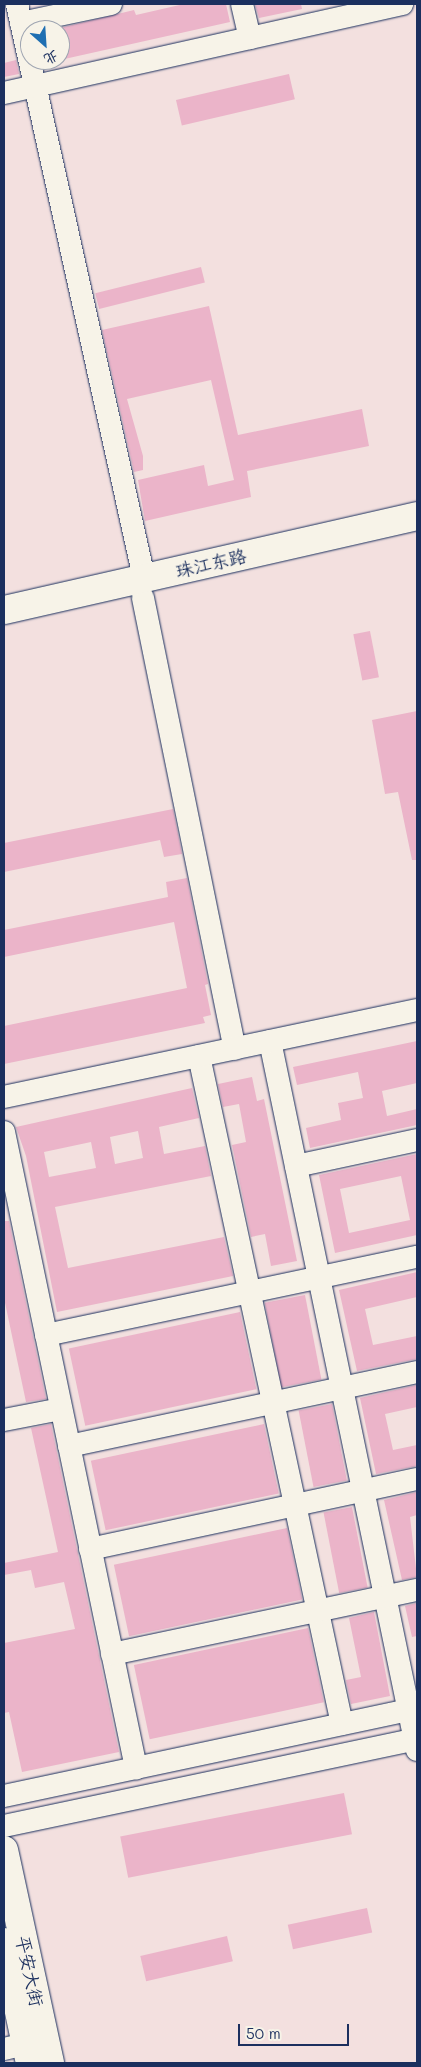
<!DOCTYPE html>
<html>
<head>
<meta charset="utf-8">
<style>
  body { margin:0 }
  #map { position:relative; width:421px; height:2067px; overflow:hidden; background:#f3e0df; font-family:Mali,"LXGW WenKai TC",sans-serif }
  div>[style] { position:absolute }
  [style*='--x'] { left:calc(var(--x)*1px); top:calc(var(--y)*1px); width:calc(var(--w)*1px); rotate:calc(var(--a)*1deg) }
  .building>* { inset:0; background:#ebb4c9; transform-origin:0 0 }
  .roads { filter:drop-shadow(0 0 1px #1b2f5e) drop-shadow(0 0 1px #1b2f5e) }
  .minor>* { height:22px; margin:-11px; padding:0 11px; transform-origin:11px; border-radius:11px; background:#f7f3e8 }
  .major>* { height:28px; margin:-14px; padding:0 14px; transform-origin:14px; border-radius:14px; background:#f7f3e8 }
  span { translate:-50% -50%; white-space:nowrap; text-align:center; line-height:1.15; -webkit-text-stroke:4px #f7f3e8; paint-order:stroke }
  .street-label { font-size:18px; color:#1b2f5e }
  .frame { position:absolute; inset:0; border:5px solid #1b2f5e; pointer-events:none }
  .north { position:absolute; left:20px; top:20px; width:50px; height:50px; box-sizing:border-box; background:#f7f3e8; border:1px solid #9fa5b1; border-radius:50%; rotate:154deg; font-size:14px; font-weight:700; line-height:20px; text-align:center; color:#1b2f5e }
  .north::after { content:''; display:block; margin:auto; width:18px; height:22px; background:#1f6fb2; clip-path:polygon(50% 0,100% 100%,50% 72%,0 100%) }
  .scale { position:absolute; left:238px; top:2024px; width:111px; height:22px; box-sizing:border-box; border:2px solid #1b2f5e; border-top:0; padding-left:6px; font-size:15px; line-height:18px; white-space:nowrap; color:#1b2f5e; -webkit-text-stroke:4px #f7f3e8; paint-order:stroke }
</style>
</head>
<body>
<div id="map">
  <div class="building">
    <div style="clip-path:polygon(184px 4px,226px 4px,230px 22px,60px 60px,60px 28px,134px 10px,136px 15px)"></div>
    <div style="clip-path:polygon(255px 4px,301px 4px,302px 9px,259px 18px)"></div>
    <div style="clip-path:polygon(16px 60px,19px 74px,4px 77px,4px 63px)"></div>
    <div style="left:289px;top:74px;width:26px;height:116px;rotate:77deg"></div>
    <div style="left:201px;top:267px;width:16px;height:109px;rotate:76deg"></div>
    <div style="clip-path:polygon(209px 306px,238px 435px,362px 409px,369px 446px,247px 471px,251px 497px,145px 521px,138px 480px,204px 465px,208px 486px,234px 480px,211px 380px,127px 399px,143px 456px,143px 470px,134px 472px,102px 330px)"></div>
    <div style="left:370px;top:631px;width:47px;height:17px;rotate:79deg"></div>
    <div style="clip-path:polygon(417px 711px,417px 860px,412px 860px,398px 792px,385px 794px,372px 720px)"></div>
    <div style="clip-path:polygon(173px 809px,182px 854px,164px 857px,160px 840px,4px 872px,4px 843px)"></div>
    <div style="clip-path:polygon(187px 878px,208px 984px,205px 985px,211px 1015px,203px 1017px,205px 1023px,4px 1064px,4px 1026px,187px 988px,174px 922px,4px 957px,4px 930px,168px 897px,166px 882px)"></div>
    <div style="clip-path:polygon(417px 1041px,417px 1083px,382px 1091px,387px 1116px,417px 1109px,417px 1125px,310px 1148px,306px 1128px,341px 1120px,338px 1103px,363px 1098px,358px 1072px,297px 1085px,293px 1067px)"></div>
    <div style="clip-path:polygon(252px 1077px,257px 1101px,264px 1099px,297px 1261px,271px 1266px,265px 1234px,251px 1237px,232px 1145px,246px 1142px,239px 1104px,223px 1107px,218px 1084px)"></div>
    <div style="clip-path:polygon(evenodd,192px 1088px,199px 1118px,159px 1127px,164px 1154px,205px 1146px,211px 1176px,55px 1207px,68px 1268px,224px 1237px,233px 1276px,57px 1312px,26px 1156px,16px 1127px,192px 1088px,138px 1131px,143px 1158px,115px 1164px,110px 1137px,138px 1131px,192px 1088px,91px 1142px,96px 1168px,49px 1177px,44px 1152px,91px 1142px)"></div>
    <div style="clip-path:polygon(evenodd,417px 1154px,417px 1235px,335px 1253px,319px 1175px,417px 1154px,401px 1176px,410px 1220px,349px 1233px,340px 1189px,401px 1176px)"></div>
    <div style="clip-path:polygon(4px 1221px,9px 1221px,46px 1399px,26px 1402px,4px 1298px)"></div>
    <div style="clip-path:polygon(417px 1272px,417px 1297px,365px 1309px,373px 1345px,417px 1336px,417px 1359px,357px 1371px,339px 1290px)"></div>
    <div style="left:305px;top:1295px;width:86px;height:41px;rotate:79deg"></div>
    <div style="left:240px;top:1312px;width:79px;height:175px;rotate:78deg"></div>
    <div style="clip-path:polygon(417px 1385px,417px 1407px,385px 1414px,393px 1450px,417px 1445px,417px 1466px,376px 1474px,360px 1398px)"></div>
    <div style="left:332px;top:1404px;width:78px;height:34px;rotate:79deg"></div>
    <div style="clip-path:polygon(51px 1424px,119px 1752px,22px 1772px,9px 1712px,4px 1713px,4px 1643px,75px 1629px,64px 1582px,35px 1588px,31px 1570px,4px 1575px,4px 1563px,58px 1552px,31px 1428px)"></div>
    <div style="left:264px;top:1424px;width:71px;height:177px;rotate:78deg"></div>
    <div style="clip-path:polygon(417px 1492px,417px 1515px,410px 1517px,417px 1577px,402px 1580px,384px 1500px)"></div>
    <div style="left:352px;top:1507px;width:82px;height:29px;rotate:79deg"></div>
    <div style="left:287px;top:1528px;width:73px;height:177px;rotate:78deg"></div>
    <div style="clip-path:polygon(417px 1603px,417px 1636px,412px 1637px,405px 1606px)"></div>
    <div style="clip-path:polygon(374px 1612px,390px 1696px,351px 1704px,346px 1680px,361px 1677px,349px 1618px)"></div>
    <div style="left:308px;top:1628px;width:76px;height:178px;rotate:78deg"></div>
    <div style="left:344px;top:1793px;width:42px;height:228px;rotate:79deg"></div>
    <div style="left:367px;top:1908px;width:25px;height:81px;rotate:78deg"></div>
    <div style="left:227px;top:1936px;width:26px;height:89px;rotate:77deg"></div>
  </div>
  <div class="roads">
    <div class="minor">
      <div style="--x:17;--y:4;--w:588;--a:77.52"></div>
      <div style="--x:242;--y:4;--w:35;--a:77"></div>
      <div style="--x:21;--y:23;--w:92;--a:-11.9"></div>
      <div style="--x:4;--y:93;--w:408;--a:-12.6"></div>
      <div style="--x:143;--y:598;--w:460;--a:78.5"></div>
      <div style="--x:270;--y:1041;--w:724;--a:78.29"></div>
      <div style="--x:199;--y:1056;--w:683;--a:77.92"></div>
      <div style="--x:4;--y:1097;--w:422;--a:-11.9"></div>
      <div style="--x:4;--y:1132;--w:650;--a:78.27"></div>
      <div style="--x:296;--y:1166;--w:124;--a:-12.1"></div>
      <div style="--x:46;--y:1335;--w:379;--a:-11.9"></div>
      <div style="--x:4;--y:1420;--w:58;--a:-10.9"></div>
      <div style="--x:69;--y:1446;--w:356;--a:-12"></div>
      <div style="--x:90;--y:1549;--w:334;--a:-12.1"></div>
      <div style="--x:112;--y:1654;--w:312;--a:-11.9"></div>
      <div style="--x:4;--y:1796;--w:422;--a:-12"></div>
      <div style="--x:4;--y:1826;--w:422;--a:-11.9"></div>
      <div style="--x:4;--y:2049;--w:23;--a:-13"></div>
    </div>
    <div class="major">
      <div style="--x:4;--y:610;--w:424;--a:-12.8"></div>
      <div style="--x:4;--y:1850;--w:218;--a:77.8"></div>
      <div style="--x:4;--y:1942;--w:124;--a:77.9"></div>
    </div>
  </div>
  <div class="street-label">
    <span style="left:211px;top:563px;rotate:-13deg">珠江东路</span>
    <span style="left:30px;top:1971px;rotate:78deg">平安大街</span>
  </div>
  <div class="frame"></div>
  <div class="north">北</div>
  <div class="scale">50 m</div>
</div>
</body>
</html>
